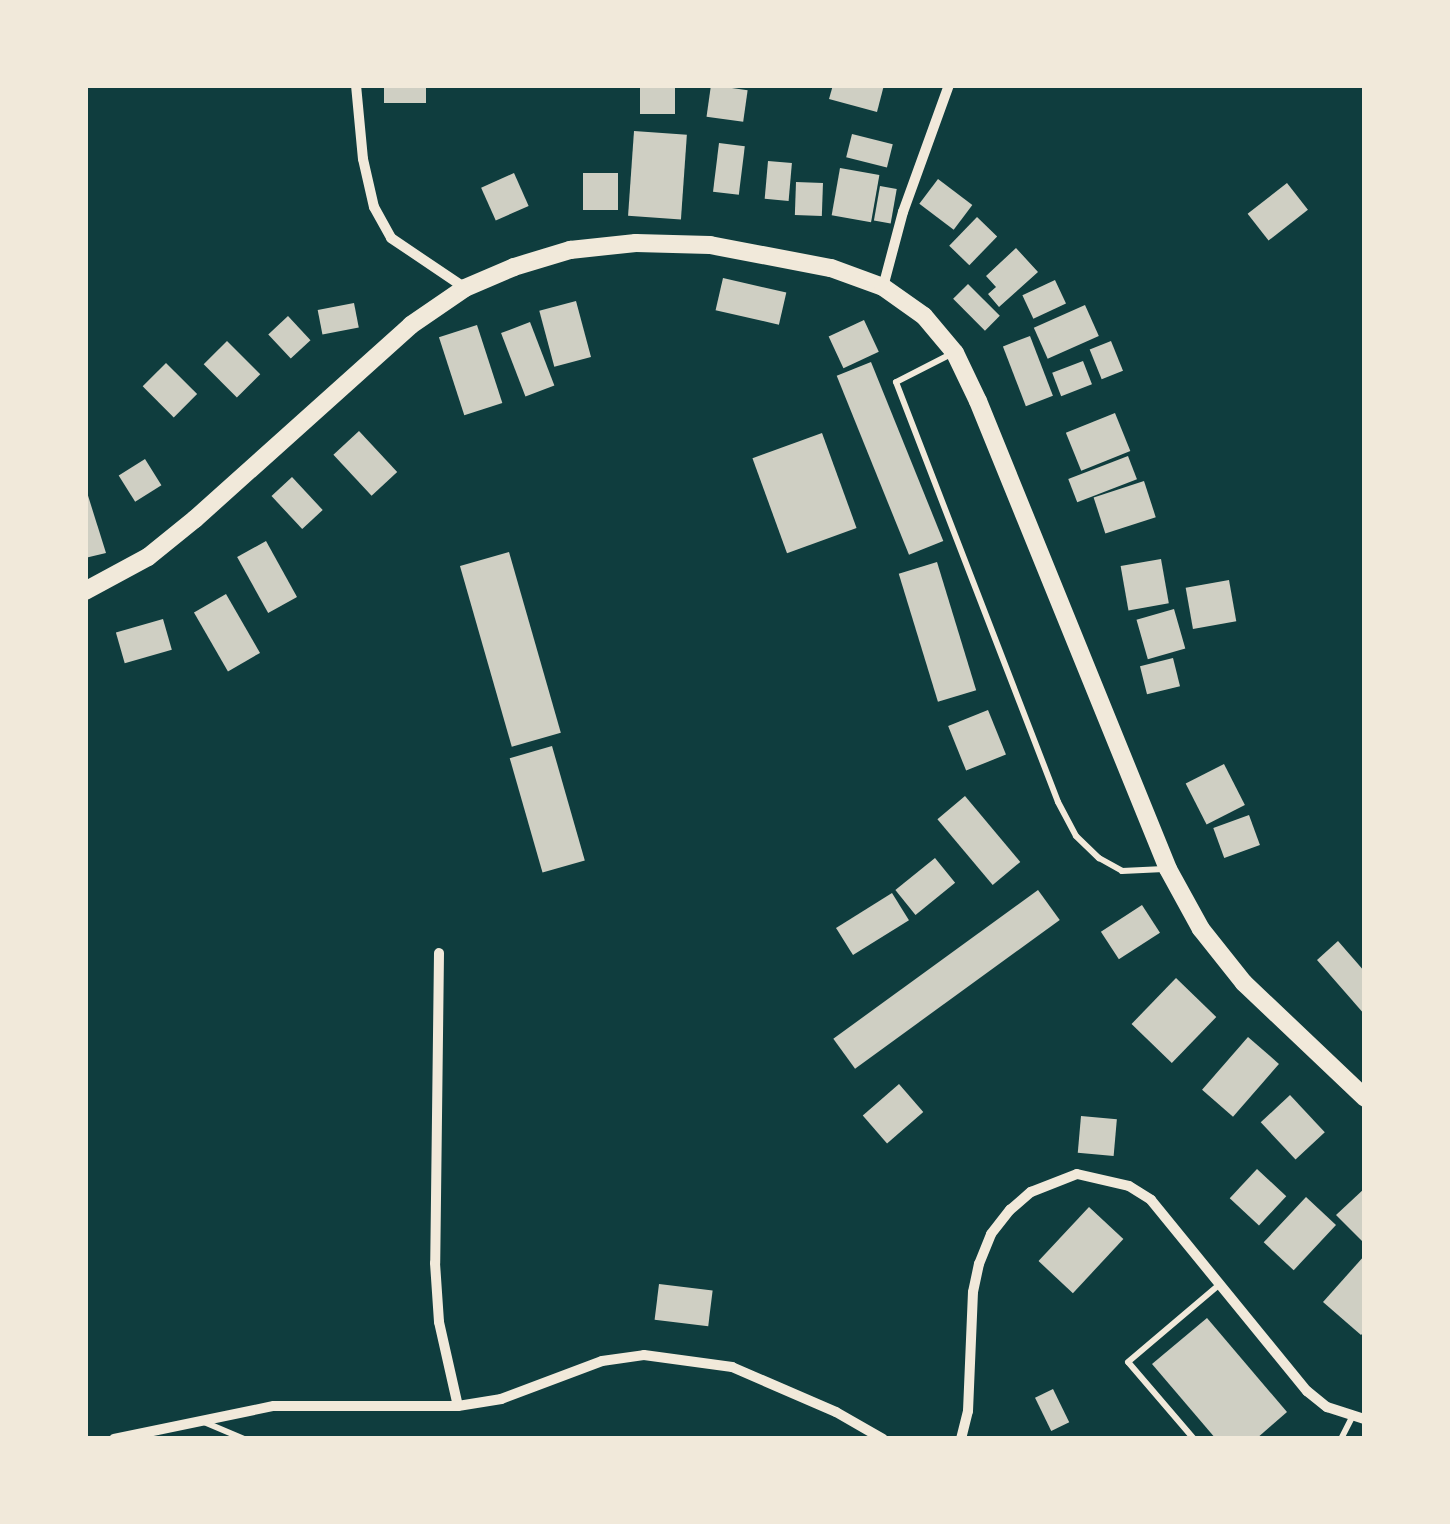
<!DOCTYPE html>
<html>
<head>
<meta charset="utf-8">
<style>
  body { margin:0 }
  #map { position:relative; width:1450px; height:1524px; overflow:hidden; background:#0f3d3e; font-family:Karla,sans-serif }
  div>[style] { position:absolute }
  [style*='--x'] { left:calc(var(--x)*1px); top:calc(var(--y)*1px); width:calc(var(--w)*1px); rotate:calc(var(--a)*1deg) }
  .building>* { inset:0; background:#cfcfc3; transform-origin:0 0 }
  .service>* { height:6px; margin:-3px; padding:0 3px; transform-origin:3px; border-radius:3px; background:#f1e9da }
  .minor>* { height:10px; margin:-5px; padding:0 5px; transform-origin:5px; border-radius:5px; background:#f1e9da }
  .secondary>* { height:18px; margin:-9px; padding:0 9px; transform-origin:9px; border-radius:9px; background:#f1e9da }
  span { translate:-50% -50%; white-space:nowrap; text-align:center; line-height:1.15; -webkit-text-stroke:8px #f1e9da; paint-order:stroke }
  .frame { position:absolute; inset:0; border:88px solid #f1e9da; pointer-events:none }
</style>
</head>
<body>
<div id="map">
  <div class="building">
    <div style="left:384px;top:85px;width:42px;height:18px"></div>
    <div style="left:640px;top:85px;width:35px;height:29px"></div>
    <div style="left:711px;top:85px;width:37px;height:32px;rotate:8deg"></div>
    <div style="clip-path:polygon(833px 85px,884px 85px,877px 112px,829px 99px)"></div>
    <div style="left:634px;top:131px;width:53px;height:85px;rotate:4deg"></div>
    <div style="left:852px;top:134px;width:42px;height:24px;rotate:14deg"></div>
    <div style="left:719px;top:143px;width:26px;height:49px;rotate:7deg"></div>
    <div style="left:768px;top:161px;width:24px;height:38px;rotate:5deg"></div>
    <div style="left:840px;top:168px;width:40px;height:48px;rotate:10deg"></div>
    <div style="left:514px;top:173px;width:36px;height:36px;rotate:66deg"></div>
    <div style="left:583px;top:173px;width:35px;height:37px"></div>
    <div style="left:938px;top:179px;width:43px;height:31px;rotate:37deg"></div>
    <div style="left:796px;top:182px;width:27px;height:33px;rotate:2deg"></div>
    <div style="left:1287px;top:183px;width:34px;height:50px;rotate:52deg"></div>
    <div style="left:880px;top:186px;width:17px;height:35px;rotate:10deg"></div>
    <div style="left:977px;top:217px;width:28px;height:40px;rotate:44deg"></div>
    <div style="clip-path:polygon(1016px 248px,1038px 272px,999px 307px,988px 294px,996px 287px,986px 276px)"></div>
    <div style="left:723px;top:278px;width:65px;height:33px;rotate:13deg"></div>
    <div style="left:1055px;top:280px;width:26px;height:36px;rotate:65deg"></div>
    <div style="left:968px;top:284px;width:45px;height:21px;rotate:45deg"></div>
    <div style="left:576px;top:301px;width:58px;height:38px;rotate:75deg"></div>
    <div style="left:354px;top:303px;width:25px;height:37px;rotate:79deg"></div>
    <div style="left:1085px;top:305px;width:34px;height:56px;rotate:66deg"></div>
    <div style="left:288px;top:316px;width:33px;height:27px;rotate:47deg"></div>
    <div style="left:864px;top:320px;width:35px;height:39px;rotate:65deg"></div>
    <div style="left:530px;top:322px;width:68px;height:31px;rotate:69deg"></div>
    <div style="left:477px;top:325px;width:82px;height:40px;rotate:72deg"></div>
    <div style="left:1030px;top:336px;width:64px;height:29px;rotate:69deg"></div>
    <div style="left:227px;top:341px;width:47px;height:33px;rotate:45deg"></div>
    <div style="left:1111px;top:341px;width:32px;height:23px;rotate:68deg"></div>
    <div style="left:1083px;top:361px;width:25px;height:33px;rotate:69deg"></div>
    <div style="left:871px;top:362px;width:193px;height:37px;rotate:68deg"></div>
    <div style="left:166px;top:363px;width:44px;height:33px;rotate:45deg"></div>
    <div style="left:1115px;top:413px;width:41px;height:53px;rotate:68deg"></div>
    <div style="left:359px;top:431px;width:56px;height:35px;rotate:47deg"></div>
    <div style="left:822px;top:433px;width:101px;height:74px;rotate:70deg"></div>
    <div style="left:1128px;top:456px;width:25px;height:64px;rotate:69deg"></div>
    <div style="left:145px;top:459px;width:31px;height:31px;rotate:58deg"></div>
    <div style="left:292px;top:477px;width:45px;height:28px;rotate:47deg"></div>
    <div style="left:1144px;top:481px;width:38px;height:53px;rotate:72deg"></div>
    <div style="clip-path:polygon(85px 486px,106px 553px,85px 558px)"></div>
    <div style="left:266px;top:541px;width:64px;height:33px;rotate:61deg"></div>
    <div style="left:509px;top:552px;width:188px;height:51px;rotate:74deg"></div>
    <div style="left:1161px;top:559px;width:45px;height:41px;rotate:80deg"></div>
    <div style="left:937px;top:562px;width:134px;height:40px;rotate:73deg"></div>
    <div style="left:1229px;top:580px;width:42px;height:44px;rotate:80deg"></div>
    <div style="left:226px;top:594px;width:68px;height:37px;rotate:60deg"></div>
    <div style="left:1174px;top:609px;width:41px;height:39px;rotate:74deg"></div>
    <div style="left:163px;top:619px;width:32px;height:49px;rotate:74deg"></div>
    <div style="left:1173px;top:658px;width:29px;height:34px;rotate:76deg"></div>
    <div style="left:988px;top:710px;width:48px;height:43px;rotate:68deg"></div>
    <div style="left:552px;top:746px;width:119px;height:44px;rotate:74deg"></div>
    <div style="left:1224px;top:764px;width:46px;height:43px;rotate:63deg"></div>
    <div style="left:965px;top:796px;width:86px;height:36px;rotate:50deg"></div>
    <div style="left:1249px;top:815px;width:32px;height:38px;rotate:70deg"></div>
    <div style="left:935px;top:858px;width:32px;height:51px;rotate:51deg"></div>
    <div style="left:1038px;top:890px;width:37px;height:253px;rotate:54deg"></div>
    <div style="left:892px;top:893px;width:32px;height:66px;rotate:58deg"></div>
    <div style="left:1142px;top:905px;width:33px;height:49px;rotate:57deg"></div>
    <div style="clip-path:polygon(1338px 941px,1365px 972px,1365px 1015px,1317px 960px)"></div>
    <div style="left:1176px;top:978px;width:56px;height:64px;rotate:44deg"></div>
    <div style="left:1248px;top:1037px;width:41px;height:70px;rotate:41deg"></div>
    <div style="left:899px;top:1084px;width:37px;height:48px;rotate:49deg"></div>
    <div style="left:1290px;top:1095px;width:51px;height:40px;rotate:47deg"></div>
    <div style="left:1081px;top:1116px;width:36px;height:37px;rotate:5deg"></div>
    <div style="left:1257px;top:1169px;width:40px;height:40px;rotate:43deg"></div>
    <div style="clip-path:polygon(1365px 1188px,1365px 1237px,1362px 1241px,1336px 1215px)"></div>
    <div style="left:1306px;top:1197px;width:41px;height:62px;rotate:43deg"></div>
    <div style="left:1089px;top:1207px;width:47px;height:74px;rotate:43deg"></div>
    <div style="clip-path:polygon(1365px 1255px,1365px 1331px,1361px 1335px,1323px 1302px)"></div>
    <div style="left:659px;top:1284px;width:54px;height:36px;rotate:7deg"></div>
    <div style="clip-path:polygon(1207px 1318px,1287px 1412px,1256px 1439px,1216px 1439px,1152px 1364px)"></div>
    <div style="left:1053px;top:1389px;width:37px;height:20px;rotate:64deg"></div>
  </div>
  <div class="service">
    <div style="--x:953;--y:353;--w:64;--a:153"></div>
    <div style="--x:896;--y:382;--w:450;--a:68.9"></div>
    <div style="--x:1058;--y:802;--w:38;--a:62"></div>
    <div style="--x:1076;--y:836;--w:32;--a:44"></div>
    <div style="--x:1099;--y:858;--w:26;--a:29"></div>
    <div style="--x:1122;--y:871;--w:42;--a:-2.7"></div>
    <div style="--x:204;--y:1422;--w:43;--a:23"></div>
    <div style="--x:1194;--y:1439;--w:101;--a:-130.6"></div>
    <div style="--x:1128;--y:1362;--w:121;--a:-40.3"></div>
    <div style="--x:1341;--y:1439;--w:25;--a:-63"></div>
  </div>
  <div class="minor">
    <div style="--x:356;--y:85;--w:74;--a:84.6"></div>
    <div style="--x:363;--y:159;--w:49;--a:77.1"></div>
    <div style="--x:374;--y:207;--w:35;--a:61"></div>
    <div style="--x:391;--y:238;--w:89;--a:34"></div>
    <div style="--x:883;--y:287;--w:78;--a:-75.1"></div>
    <div style="--x:903;--y:212;--w:135;--a:-70.1"></div>
    <div style="--x:439;--y:953;--w:310;--a:90.7"></div>
    <div style="--x:435;--y:1263;--w:59;--a:86.1"></div>
    <div style="--x:439;--y:1322;--w:86;--a:77.3"></div>
    <div style="--x:114;--y:1439;--w:163;--a:-11.7"></div>
    <div style="--x:274;--y:1406;--w:184;--a:0"></div>
    <div style="--x:458;--y:1406;--w:44;--a:-9.2"></div>
    <div style="--x:501;--y:1399;--w:108;--a:-20.6"></div>
    <div style="--x:602;--y:1361;--w:42;--a:-8.1"></div>
    <div style="--x:644;--y:1355;--w:89;--a:7.8"></div>
    <div style="--x:732;--y:1367;--w:113;--a:23.4"></div>
    <div style="--x:836;--y:1412;--w:54;--a:29.9"></div>
    <div style="--x:961;--y:1439;--w:29;--a:-76"></div>
    <div style="--x:968;--y:1411;--w:119;--a:-87.6"></div>
    <div style="--x:973;--y:1292;--w:29;--a:-78"></div>
    <div style="--x:979;--y:1264;--w:32;--a:-68"></div>
    <div style="--x:991;--y:1234;--w:31;--a:-52"></div>
    <div style="--x:1010;--y:1210;--w:28;--a:-41"></div>
    <div style="--x:1031;--y:1192;--w:49;--a:-21.4"></div>
    <div style="--x:1077;--y:1174;--w:53;--a:13"></div>
    <div style="--x:1129;--y:1186;--w:26;--a:32"></div>
    <div style="--x:1151;--y:1200;--w:247;--a:50.8"></div>
    <div style="--x:1307;--y:1391;--w:26;--a:39"></div>
    <div style="--x:1327;--y:1407;--w:40;--a:18"></div>
  </div>
  <div class="secondary">
    <div style="--x:85;--y:591;--w:72;--a:-28.4"></div>
    <div style="--x:148;--y:557;--w:60;--a:-39"></div>
    <div style="--x:195;--y:519;--w:290;--a:-41.9"></div>
    <div style="--x:411;--y:325;--w:65;--a:-34.4"></div>
    <div style="--x:465;--y:288;--w:53;--a:-23.2"></div>
    <div style="--x:514;--y:267;--w:59;--a:-16.9"></div>
    <div style="--x:570;--y:250;--w:66;--a:-6.1"></div>
    <div style="--x:636;--y:243;--w:74;--a:1.5"></div>
    <div style="--x:710;--y:245;--w:123;--a:10.8"></div>
    <div style="--x:831;--y:268;--w:55;--a:20.1"></div>
    <div style="--x:883;--y:287;--w:50;--a:35.3"></div>
    <div style="--x:924;--y:316;--w:48;--a:50"></div>
    <div style="--x:955;--y:353;--w:53;--a:64.4"></div>
    <div style="--x:978;--y:401;--w:505;--a:67.9"></div>
    <div style="--x:1168;--y:869;--w:68;--a:61.2"></div>
    <div style="--x:1201;--y:929;--w:69;--a:51.5"></div>
    <div style="--x:1244;--y:983;--w:167;--a:43.5"></div>
  </div>
  <div class="frame"></div>
</div>
</body>
</html>
